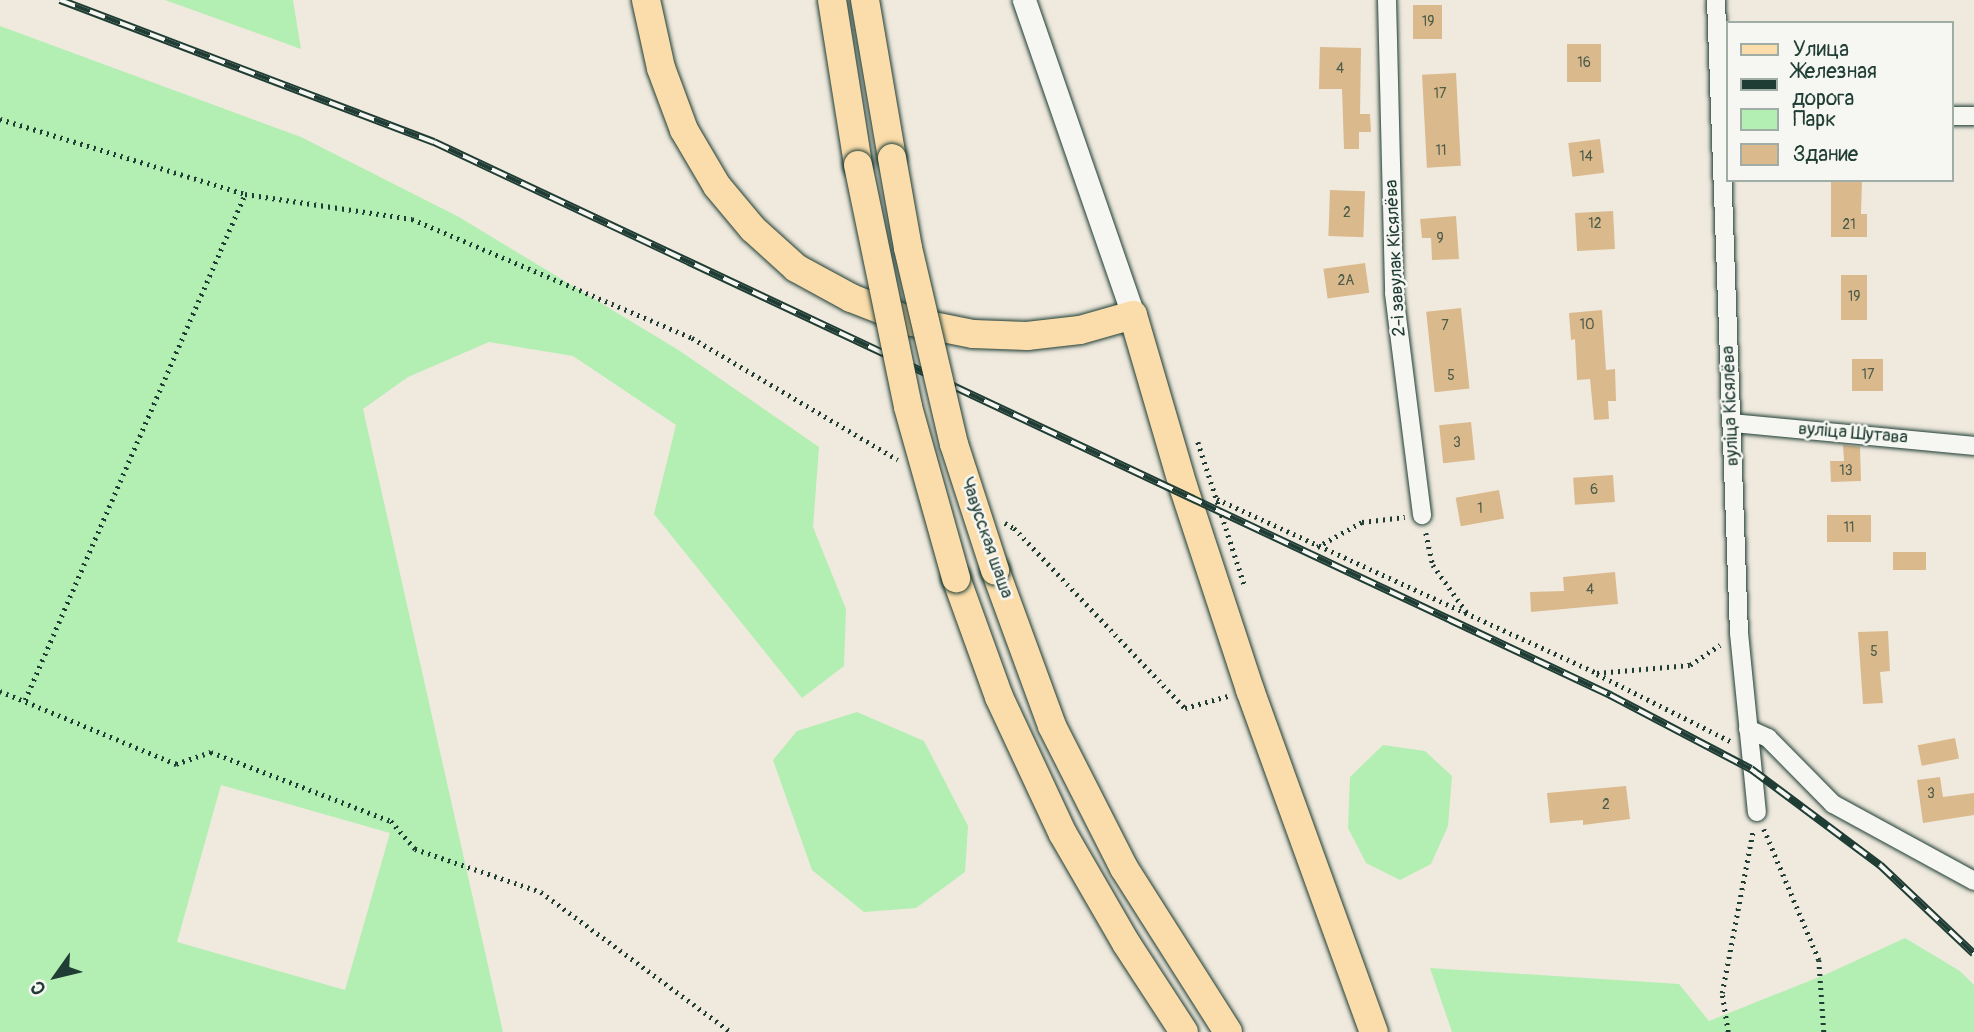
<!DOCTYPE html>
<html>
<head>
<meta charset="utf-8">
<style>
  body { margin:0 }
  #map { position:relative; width:1974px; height:1032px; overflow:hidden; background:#f0eade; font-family:Pangolin,sans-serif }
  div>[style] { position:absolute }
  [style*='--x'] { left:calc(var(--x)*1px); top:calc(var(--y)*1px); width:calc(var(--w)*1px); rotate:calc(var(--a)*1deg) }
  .green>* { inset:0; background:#b3eeb3 }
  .building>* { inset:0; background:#dab98d; transform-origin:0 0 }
  .path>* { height:4.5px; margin-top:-2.25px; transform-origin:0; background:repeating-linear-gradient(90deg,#1f3d34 0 2px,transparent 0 7px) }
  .roads { filter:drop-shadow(0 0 2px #1f3d34) drop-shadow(0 0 2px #1f3d34) }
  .minor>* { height:18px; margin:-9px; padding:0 9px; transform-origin:9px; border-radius:9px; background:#f6f6f2 }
  .tertiary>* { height:23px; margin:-11.5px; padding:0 11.5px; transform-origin:11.5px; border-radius:11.5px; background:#f6f6f2 }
  .primary>* { height:28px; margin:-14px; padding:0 14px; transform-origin:14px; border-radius:14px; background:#fbddab }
  .rail>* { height:8px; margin-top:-4px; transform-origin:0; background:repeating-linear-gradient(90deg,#f6f6f2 0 16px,#1f3d34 0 32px); box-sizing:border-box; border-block:2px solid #1f3d34 }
  .bridges { filter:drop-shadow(0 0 2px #1f3d34) drop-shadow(0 0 2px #1f3d34) }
  .primary-bridge>* { height:28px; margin:-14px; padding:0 14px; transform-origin:14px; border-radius:14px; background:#fbddab }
  span { translate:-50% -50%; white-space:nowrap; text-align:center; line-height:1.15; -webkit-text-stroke:5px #f6f6f2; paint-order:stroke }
  .number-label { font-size:14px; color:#4e5c4a }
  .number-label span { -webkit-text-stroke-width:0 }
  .street-label { font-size:18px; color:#1f3d34 }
  .legend { position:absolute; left:1726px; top:21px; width:228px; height:161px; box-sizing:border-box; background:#f6f6f2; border:2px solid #a0aca6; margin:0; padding:9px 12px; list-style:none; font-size:21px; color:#1f3d34 }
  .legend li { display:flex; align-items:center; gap:14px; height:35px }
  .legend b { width:35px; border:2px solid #a0aca6 }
  .north { position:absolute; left:21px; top:941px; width:70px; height:70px; -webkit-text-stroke:5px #f6f6f2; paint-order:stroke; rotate:236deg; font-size:19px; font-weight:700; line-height:28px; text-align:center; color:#1f3d34 }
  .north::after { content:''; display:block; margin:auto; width:24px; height:32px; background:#1f3d34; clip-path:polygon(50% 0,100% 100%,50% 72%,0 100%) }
</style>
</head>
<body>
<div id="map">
  <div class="green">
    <div style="clip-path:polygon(165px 0,293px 0,301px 49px)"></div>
    <div style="clip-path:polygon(evenodd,0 26px,301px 137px,459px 217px,680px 351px,819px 447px,813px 527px,846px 609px,844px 666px,802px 698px,654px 514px,676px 425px,573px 356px,489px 342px,408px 377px,363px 409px,503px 1032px,0 1032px,0 26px,221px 785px,390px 833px,345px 990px,177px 942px,221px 785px)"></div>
    <div style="clip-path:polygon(857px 712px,924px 741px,968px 826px,965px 872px,916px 908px,864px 912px,812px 870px,773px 760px,797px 731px)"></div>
    <div style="clip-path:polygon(1383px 745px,1425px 751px,1452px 776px,1448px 826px,1431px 864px,1400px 880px,1366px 863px,1348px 828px,1350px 777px)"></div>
    <div style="clip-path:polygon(1905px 938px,1960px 971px,1974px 985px,1974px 1032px,1452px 1032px,1430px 968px,1679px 984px,1709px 1021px,1829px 973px)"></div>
  </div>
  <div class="building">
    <div style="left:1413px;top:5px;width:29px;height:34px"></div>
    <div style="left:1567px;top:44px;width:34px;height:38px"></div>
    <div style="clip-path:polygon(1320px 47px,1361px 48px,1360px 114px,1370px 114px,1371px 132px,1359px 132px,1359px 149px,1344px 149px,1342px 89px,1319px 89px)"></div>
    <div style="left:1456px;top:73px;width:93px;height:34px;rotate:87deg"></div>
    <div style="left:1600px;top:139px;width:34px;height:32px;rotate:83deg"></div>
    <div style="clip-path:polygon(1831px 180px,1862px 180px,1861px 214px,1867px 214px,1867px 237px,1831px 237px)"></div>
    <div style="left:1330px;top:190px;width:35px;height:46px;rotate:2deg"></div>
    <div style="left:1613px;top:211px;width:38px;height:38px;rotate:87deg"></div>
    <div style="clip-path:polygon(1456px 216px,1459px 259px,1432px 260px,1431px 238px,1422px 238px,1420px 219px)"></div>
    <div style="left:1365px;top:263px;width:30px;height:42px;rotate:82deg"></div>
    <div style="left:1841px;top:275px;width:26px;height:45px"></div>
    <div style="left:1461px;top:308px;width:81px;height:35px;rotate:84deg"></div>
    <div style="clip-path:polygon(1602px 310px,1606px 370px,1615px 369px,1616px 401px,1608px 401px,1609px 419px,1594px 420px,1590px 379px,1577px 380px,1575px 339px,1571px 340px,1569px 313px)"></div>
    <div style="left:1883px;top:359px;width:32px;height:31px;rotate:90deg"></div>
    <div style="left:1471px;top:422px;width:38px;height:32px;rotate:84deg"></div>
    <div style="clip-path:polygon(1843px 445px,1860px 447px,1861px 481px,1831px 482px,1830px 461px,1844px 461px)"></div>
    <div style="left:1613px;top:475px;width:27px;height:40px;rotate:86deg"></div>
    <div style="left:1499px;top:490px;width:29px;height:44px;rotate:80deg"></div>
    <div style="left:1827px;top:515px;width:44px;height:27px"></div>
    <div style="left:1893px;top:552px;width:33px;height:18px"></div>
    <div style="clip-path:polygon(1615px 572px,1618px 604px,1531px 612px,1530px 592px,1564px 591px,1563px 577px)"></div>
    <div style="clip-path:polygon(1888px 631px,1890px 671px,1880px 672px,1883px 703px,1863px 704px,1858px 632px)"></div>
    <div style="left:1955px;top:738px;width:21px;height:38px;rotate:79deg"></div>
    <div style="clip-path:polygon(1940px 777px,1943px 797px,1974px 793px,1974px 815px,1923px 823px,1917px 780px)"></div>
    <div style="clip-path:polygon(1626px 786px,1630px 819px,1583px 825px,1583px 820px,1550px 823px,1547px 793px)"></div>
  </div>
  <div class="path">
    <div style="--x:0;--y:119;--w:256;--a:17"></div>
    <div style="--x:245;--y:194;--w:169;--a:8.5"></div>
    <div style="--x:412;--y:219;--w:304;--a:23"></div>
    <div style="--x:692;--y:338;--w:239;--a:30.6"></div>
    <div style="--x:1198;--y:442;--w:152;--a:72"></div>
    <div style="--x:1217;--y:499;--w:418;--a:24.6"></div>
    <div style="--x:1597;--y:673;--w:93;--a:-4.9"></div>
    <div style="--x:1690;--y:665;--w:36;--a:-34"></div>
    <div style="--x:1005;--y:523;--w:10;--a:29"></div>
    <div style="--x:1014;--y:528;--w:248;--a:46.5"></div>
    <div style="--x:1185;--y:708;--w:45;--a:-15.6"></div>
    <div style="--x:1426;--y:533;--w:33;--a:78"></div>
    <div style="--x:1433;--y:565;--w:60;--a:54.5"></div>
    <div style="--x:1317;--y:547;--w:51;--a:-29.1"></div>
    <div style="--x:1362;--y:522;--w:43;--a:-6.6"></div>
    <div style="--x:1597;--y:674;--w:149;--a:26.7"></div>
    <div style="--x:0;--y:691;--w:191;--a:22.5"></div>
    <div style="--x:176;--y:764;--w:37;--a:-19"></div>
    <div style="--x:211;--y:752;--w:193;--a:21"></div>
    <div style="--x:391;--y:821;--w:37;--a:49"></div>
    <div style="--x:415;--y:849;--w:133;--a:18.8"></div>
    <div style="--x:541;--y:892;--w:236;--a:36.4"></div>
    <div style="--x:25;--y:700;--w:552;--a:-66.5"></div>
    <div style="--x:1764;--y:829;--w:142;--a:67.2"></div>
    <div style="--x:1819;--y:960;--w:72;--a:86"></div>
    <div style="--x:1728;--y:1032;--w:39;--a:-99"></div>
    <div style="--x:1722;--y:993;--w:166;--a:-79.2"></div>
  </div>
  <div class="roads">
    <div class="minor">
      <div style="--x:1387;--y:0;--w:293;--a:88.6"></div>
      <div style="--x:1394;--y:293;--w:224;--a:82.8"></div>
      <div style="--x:1716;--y:0;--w:633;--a:87.92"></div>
      <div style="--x:1739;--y:633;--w:180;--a:84.3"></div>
      <div style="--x:1951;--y:116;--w:23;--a:0"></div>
      <div style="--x:1732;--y:423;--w:243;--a:5.4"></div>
      <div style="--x:1748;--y:729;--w:22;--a:24"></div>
      <div style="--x:1768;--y:738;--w:93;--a:45.4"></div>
      <div style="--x:1833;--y:804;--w:161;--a:28.6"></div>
    </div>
    <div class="tertiary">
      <div style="--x:1024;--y:0;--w:333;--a:70.9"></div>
    </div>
    <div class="primary">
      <div style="--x:646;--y:0;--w:70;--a:77.6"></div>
      <div style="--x:661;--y:68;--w:66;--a:69.6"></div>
      <div style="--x:684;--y:130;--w:65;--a:59.5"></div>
      <div style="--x:717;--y:186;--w:56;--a:50.1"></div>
      <div style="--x:753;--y:229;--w:58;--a:42.2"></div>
      <div style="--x:796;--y:268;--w:63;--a:28.6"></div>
      <div style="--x:851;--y:298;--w:66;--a:21.2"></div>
      <div style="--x:913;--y:322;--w:61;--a:11.3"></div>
      <div style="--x:973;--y:334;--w:54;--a:2.1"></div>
      <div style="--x:1027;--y:336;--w:53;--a:-6.5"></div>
      <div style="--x:1080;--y:330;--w:55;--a:-15.8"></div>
      <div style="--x:1133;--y:315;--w:178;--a:73.7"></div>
      <div style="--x:1183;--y:486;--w:215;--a:71.8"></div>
      <div style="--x:1250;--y:690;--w:364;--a:70.1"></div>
      <div style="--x:832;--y:0;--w:167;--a:81"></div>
      <div style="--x:865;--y:0;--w:160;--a:80.3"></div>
      <div style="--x:995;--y:570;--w:166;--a:69.9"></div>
      <div style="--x:1052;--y:726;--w:159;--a:63.1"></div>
      <div style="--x:1124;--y:868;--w:194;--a:57.6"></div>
      <div style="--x:956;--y:578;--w:127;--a:70.1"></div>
      <div style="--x:999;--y:697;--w:151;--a:65"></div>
      <div style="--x:1063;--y:834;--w:126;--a:60"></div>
      <div style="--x:1126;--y:943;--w:106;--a:56.9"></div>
    </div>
  </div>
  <div class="rail">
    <div style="--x:60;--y:0;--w:400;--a:20.8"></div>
    <div style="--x:434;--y:142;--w:1300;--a:25.18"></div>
    <div style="--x:1610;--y:695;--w:159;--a:27.7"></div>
    <div style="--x:1751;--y:769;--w:161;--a:36.7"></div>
    <div style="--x:1880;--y:865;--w:129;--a:43.4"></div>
  </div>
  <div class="bridges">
    <div class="primary-bridge">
      <div style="--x:892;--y:158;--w:91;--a:79.9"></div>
      <div style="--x:908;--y:248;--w:201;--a:76.8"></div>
      <div style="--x:954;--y:444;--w:133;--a:72"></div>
      <div style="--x:858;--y:165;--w:247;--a:78.3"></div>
      <div style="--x:908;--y:407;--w:178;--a:74.3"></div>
    </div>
  </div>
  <div class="number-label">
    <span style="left:1428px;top:22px">19</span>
    <span style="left:1584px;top:63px">16</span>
    <span style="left:1340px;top:69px">4</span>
    <span style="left:1440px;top:94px">17</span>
    <span style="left:1441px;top:151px">11</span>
    <span style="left:1586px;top:157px">14</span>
    <span style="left:1347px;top:213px">2</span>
    <span style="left:1595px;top:224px">12</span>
    <span style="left:1849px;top:225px">21</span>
    <span style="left:1440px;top:239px">9</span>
    <span style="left:1346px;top:281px">2А</span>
    <span style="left:1854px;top:297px">19</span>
    <span style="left:1587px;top:325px">10</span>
    <span style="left:1445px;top:326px">7</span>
    <span style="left:1868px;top:375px">17</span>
    <span style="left:1451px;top:376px">5</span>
    <span style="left:1457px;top:443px">3</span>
    <span style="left:1846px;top:471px">13</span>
    <span style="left:1594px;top:490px">6</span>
    <span style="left:1480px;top:509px">1</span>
    <span style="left:1849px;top:528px">11</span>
    <span style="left:1590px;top:590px">4</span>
    <span style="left:1874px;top:652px">5</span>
    <span style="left:1931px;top:794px">3</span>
    <span style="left:1606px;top:805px">2</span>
  </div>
  <div class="street-label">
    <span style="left:1396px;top:258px;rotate:-93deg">2-і завулак Кісялёва</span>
    <span style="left:1731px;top:406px;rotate:-92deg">вуліца Кісялёва</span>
    <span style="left:1853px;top:434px;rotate:5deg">вуліца Шутава</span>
    <span style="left:986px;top:538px;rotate:71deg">Чавусская шаша</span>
  </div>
  <ul class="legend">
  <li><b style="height:9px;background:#fbddab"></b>Улица</li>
  <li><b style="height:9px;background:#1f3d34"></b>Железная дорога</li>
  <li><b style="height:19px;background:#b3eeb3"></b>Парк</li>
  <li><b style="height:19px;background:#dab98d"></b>Здание</li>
  </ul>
  <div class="north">С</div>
</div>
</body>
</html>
